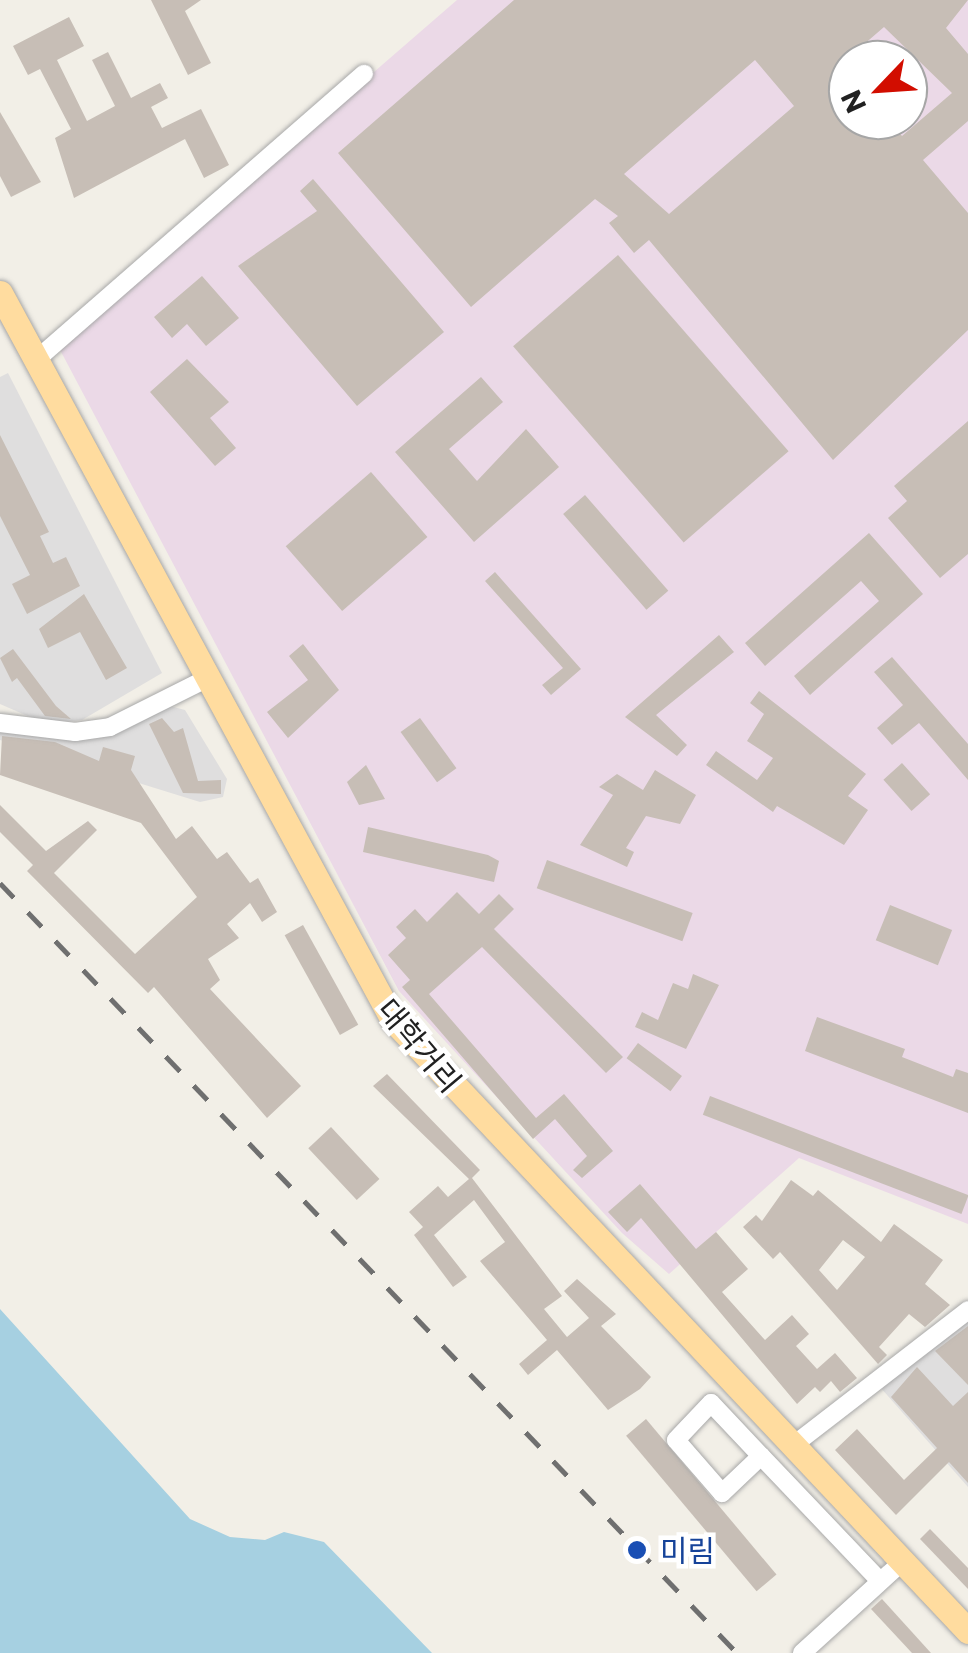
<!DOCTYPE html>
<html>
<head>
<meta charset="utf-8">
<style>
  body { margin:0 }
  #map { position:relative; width:968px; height:1653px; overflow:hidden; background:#f2efe7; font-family:Commissioner,"Noto Sans KR",sans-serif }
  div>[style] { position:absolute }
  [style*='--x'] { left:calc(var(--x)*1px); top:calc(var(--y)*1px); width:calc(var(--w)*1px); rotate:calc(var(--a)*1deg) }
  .residential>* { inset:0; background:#dfdede }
  .industrial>* { inset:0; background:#ebd9e7 }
  .water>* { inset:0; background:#a6d0e1 }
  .building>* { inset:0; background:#c7beb6; transform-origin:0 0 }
  .roads { filter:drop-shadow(0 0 2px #a8a8a8) drop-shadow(0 0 2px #a8a8a8) }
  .minor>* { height:18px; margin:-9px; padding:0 9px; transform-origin:9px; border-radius:9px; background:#fff }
  .primary>* { height:25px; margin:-12.5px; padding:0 12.5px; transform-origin:12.5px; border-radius:12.5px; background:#ffdc9f }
  .rail>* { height:5px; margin-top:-2.5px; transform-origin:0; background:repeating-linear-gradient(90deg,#6f6f6f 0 20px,transparent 0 40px) }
  .dots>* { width:28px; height:28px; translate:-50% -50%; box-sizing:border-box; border:5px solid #fff; border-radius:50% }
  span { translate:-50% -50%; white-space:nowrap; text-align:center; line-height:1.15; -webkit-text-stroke:9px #fff; paint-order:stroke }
  .street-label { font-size:30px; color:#212121 }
  .transit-label { font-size:30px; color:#164399 }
  .left { translate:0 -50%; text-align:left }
  .north { position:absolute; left:828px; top:40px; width:100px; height:100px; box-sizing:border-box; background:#fff; border:2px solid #a6a6a6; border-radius:50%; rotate:245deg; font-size:28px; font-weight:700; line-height:40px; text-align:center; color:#212121 }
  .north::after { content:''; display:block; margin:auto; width:35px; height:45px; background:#d20d00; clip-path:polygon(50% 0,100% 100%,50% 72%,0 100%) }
</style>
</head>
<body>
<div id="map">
  <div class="residential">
    <div style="clip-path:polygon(8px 373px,162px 673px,82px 720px,46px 724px,0 704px,0 377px)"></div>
    <div style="clip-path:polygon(170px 706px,185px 710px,227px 779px,223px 797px,200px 802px,0 740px,0 726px,76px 740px)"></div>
    <div style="clip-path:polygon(968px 1318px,968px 1487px,880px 1387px)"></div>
  </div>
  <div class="industrial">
    <div style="clip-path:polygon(evenodd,457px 0,968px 0,968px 1224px,799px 1158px,669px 1274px,622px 1233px,399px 991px,58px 346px,457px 0,848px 60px,908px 60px,908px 120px,848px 120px,848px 60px)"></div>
  </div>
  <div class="water">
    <div style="clip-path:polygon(0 1309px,190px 1519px,230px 1537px,265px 1540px,284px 1532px,324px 1542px,432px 1653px,0 1653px)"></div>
  </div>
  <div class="building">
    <div style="clip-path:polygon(151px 0,201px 0,185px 11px,211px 63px,188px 75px)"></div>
    <div style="clip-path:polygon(evenodd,514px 0,968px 0,946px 28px,968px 54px,968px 121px,923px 160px,968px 213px,968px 330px,833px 460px,649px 240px,634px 253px,609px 223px,618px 216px,595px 199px,471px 307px,338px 153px,514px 0,884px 27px,952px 93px,902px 136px,888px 120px,848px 120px,848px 74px,840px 65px,884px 27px,514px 0,755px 60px,794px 106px,669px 214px,624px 174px,755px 60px)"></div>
    <div style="clip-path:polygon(69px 17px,84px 46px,57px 60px,87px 121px,115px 106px,92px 60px,108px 52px,131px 98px,160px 83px,168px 98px,151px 107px,162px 128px,201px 109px,229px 165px,204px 178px,185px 139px,74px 198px,55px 138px,71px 129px,40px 69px,28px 75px,13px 46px)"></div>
    <div style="clip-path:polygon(0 112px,41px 182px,11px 197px,0 176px)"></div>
    <div style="clip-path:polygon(313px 179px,444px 332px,357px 406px,238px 266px,317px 211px,300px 191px)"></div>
    <div style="left:618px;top:255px;width:260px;height:139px;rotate:49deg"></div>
    <div style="clip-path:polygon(202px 276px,239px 318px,206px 346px,187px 324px,172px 338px,154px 317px)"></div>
    <div style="clip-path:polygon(187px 359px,229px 402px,210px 418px,236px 448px,215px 466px,150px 392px)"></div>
    <div style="clip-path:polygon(481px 377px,503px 402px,449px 449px,477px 481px,526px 429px,559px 467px,474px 542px,395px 452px)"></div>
    <div style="clip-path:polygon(968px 421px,968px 554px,940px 578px,888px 518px,907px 501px,894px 486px)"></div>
    <div style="clip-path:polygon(0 435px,49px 532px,40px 536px,53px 563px,66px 557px,80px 586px,27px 614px,12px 584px,30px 575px,0 516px)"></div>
    <div style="left:371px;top:472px;width:86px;height:113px;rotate:49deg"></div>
    <div style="left:585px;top:495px;width:127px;height:29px;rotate:49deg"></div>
    <div style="clip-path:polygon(869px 533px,923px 594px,810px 695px,794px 676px,879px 601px,861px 581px,765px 666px,745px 643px)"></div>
    <div style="clip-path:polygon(495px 572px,581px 669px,551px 695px,542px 685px,563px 668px,485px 581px)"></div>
    <div style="clip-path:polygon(84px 594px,127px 668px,106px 680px,80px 632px,48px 648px,39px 629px)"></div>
    <div style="clip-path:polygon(719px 635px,734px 652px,656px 715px,687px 745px,677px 756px,625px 717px)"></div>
    <div style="clip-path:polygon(303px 644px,339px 690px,288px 738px,267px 712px,308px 680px,289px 656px)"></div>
    <div style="clip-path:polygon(13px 649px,56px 706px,71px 719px,45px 716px,17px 678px,12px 682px,0 658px)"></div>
    <div style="clip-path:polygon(892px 657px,968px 744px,968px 780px,919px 723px,892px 745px,877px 728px,903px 705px,874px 672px)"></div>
    <div style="clip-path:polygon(759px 691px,866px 774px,848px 796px,868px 810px,844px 845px,777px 806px,773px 812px,706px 765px,716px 751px,757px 780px,773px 758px,747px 741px,764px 714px,750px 703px)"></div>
    <div style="clip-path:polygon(162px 718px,174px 732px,183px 728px,198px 781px,221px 780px,221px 794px,183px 793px,149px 724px)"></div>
    <div style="left:420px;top:718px;width:62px;height:24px;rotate:54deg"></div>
    <div style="clip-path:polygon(2px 736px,55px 742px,99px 761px,103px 747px,135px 756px,131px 770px,176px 839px,192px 826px,217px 859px,227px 852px,250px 883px,258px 878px,277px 912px,262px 922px,250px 903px,227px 924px,239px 938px,208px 959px,220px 980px,210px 989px,301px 1086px,267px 1118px,154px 987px,148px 993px,27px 871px,33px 865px,0 832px,0 805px,46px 851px,88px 821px,97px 830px,54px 873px,135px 954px,197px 897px,141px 823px,0 775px)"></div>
    <div style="left:902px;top:763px;width:42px;height:25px;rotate:48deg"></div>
    <div style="clip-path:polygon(366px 765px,385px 799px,359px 805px,347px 782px)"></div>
    <div style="clip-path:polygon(655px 770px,696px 795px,680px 824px,646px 816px,626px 848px,634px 852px,627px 867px,580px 845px,613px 795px,599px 787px,617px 774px,643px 790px)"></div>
    <div style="clip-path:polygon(368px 827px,488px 855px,499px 861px,494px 882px,363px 852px)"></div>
    <div style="left:547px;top:860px;width:155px;height:30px;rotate:20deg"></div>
    <div style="clip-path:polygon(457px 892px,479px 914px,499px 894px,514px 909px,494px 929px,623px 1057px,606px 1073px,482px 947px,429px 994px,536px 1118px,564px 1094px,613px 1151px,582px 1178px,573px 1170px,587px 1156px,555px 1119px,533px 1139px,402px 987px,410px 980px,388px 955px,406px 938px,396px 927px,415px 909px,427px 922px)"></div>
    <div style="left:890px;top:905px;width:67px;height:38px;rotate:22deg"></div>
    <div style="left:303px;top:925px;width:114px;height:21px;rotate:61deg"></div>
    <div style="clip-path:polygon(693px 974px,719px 985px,686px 1049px,635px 1027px,642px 1012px,658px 1020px,673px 983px,688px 989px)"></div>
    <div style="clip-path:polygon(817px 1017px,905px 1049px,902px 1057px,953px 1077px,956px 1069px,968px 1073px,968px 1113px,805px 1051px)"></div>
    <div style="left:638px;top:1043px;width:55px;height:19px;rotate:37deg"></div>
    <div style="clip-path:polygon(387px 1074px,480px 1170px,472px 1178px,562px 1296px,544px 1309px,567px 1337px,589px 1318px,564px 1291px,577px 1279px,616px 1314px,601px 1326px,651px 1377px,640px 1389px,608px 1410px,557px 1350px,528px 1375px,519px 1364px,547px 1340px,480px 1261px,505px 1242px,474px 1200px,434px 1235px,467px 1277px,453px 1287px,414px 1235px,423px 1227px,409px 1212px,438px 1186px,448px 1197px,469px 1179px,373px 1086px)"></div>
    <div style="left:710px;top:1096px;width:277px;height:20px;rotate:21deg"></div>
    <div style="left:331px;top:1127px;width:71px;height:31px;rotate:47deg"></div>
    <div style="clip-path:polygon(evenodd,791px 1180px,813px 1196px,818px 1190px,881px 1242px,894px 1224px,943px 1260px,925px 1284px,950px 1305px,925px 1327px,909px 1314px,879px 1347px,887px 1355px,878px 1364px,780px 1252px,773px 1259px,743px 1227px,756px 1215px,762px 1221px,791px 1180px,843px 1240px,865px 1257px,837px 1290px,819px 1270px,843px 1240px)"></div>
    <div style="clip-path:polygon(640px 1184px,696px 1249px,716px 1232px,748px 1269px,722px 1292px,765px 1340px,792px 1315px,809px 1334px,796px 1346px,817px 1369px,835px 1353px,857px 1378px,840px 1392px,831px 1381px,820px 1392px,815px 1387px,797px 1404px,641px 1218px,627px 1232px,608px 1212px)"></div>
    <div style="clip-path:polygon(968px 1326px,968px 1385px,935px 1351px)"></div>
    <div style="clip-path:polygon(917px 1367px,953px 1406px,968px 1392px,968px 1483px,949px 1462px,896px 1515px,835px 1450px,857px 1429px,904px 1480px,937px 1448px,891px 1397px)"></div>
    <div style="left:646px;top:1419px;width:203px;height:26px;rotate:50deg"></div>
    <div style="clip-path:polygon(930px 1529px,968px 1568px,968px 1589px,920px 1539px)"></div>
    <div style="clip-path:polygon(882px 1599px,931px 1653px,912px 1653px,871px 1609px)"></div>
  </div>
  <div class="roads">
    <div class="minor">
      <div style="--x:37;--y:359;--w:434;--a:-41.1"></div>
      <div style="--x:0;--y:723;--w:76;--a:6.8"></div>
      <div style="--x:75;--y:732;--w:35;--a:-8"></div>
      <div style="--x:110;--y:727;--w:112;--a:-26.6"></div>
      <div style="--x:791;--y:1447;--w:224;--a:-37.7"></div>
      <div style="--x:761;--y:1456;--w:54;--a:136.5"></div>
      <div style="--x:722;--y:1493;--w:70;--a:-131"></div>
      <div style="--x:676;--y:1440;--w:51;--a:-46.6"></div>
      <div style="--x:711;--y:1403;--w:73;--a:46.7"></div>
      <div style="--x:761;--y:1456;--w:173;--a:46.4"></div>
      <div style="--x:802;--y:1653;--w:135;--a:-42.3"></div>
    </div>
    <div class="primary">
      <div style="--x:0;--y:293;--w:826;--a:61.61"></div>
      <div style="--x:393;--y:1020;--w:839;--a:46.74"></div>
    </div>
  </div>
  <div class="rail">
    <div style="--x:0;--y:883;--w:1066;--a:46.25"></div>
  </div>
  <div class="dots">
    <div style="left:637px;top:1550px;background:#1a4fb4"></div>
  </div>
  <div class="street-label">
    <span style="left:420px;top:1045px;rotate:50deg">대학거리</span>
  </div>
  <div class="transit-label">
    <span class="left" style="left:660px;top:1550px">미림</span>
  </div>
  <div class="north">N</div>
</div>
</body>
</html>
